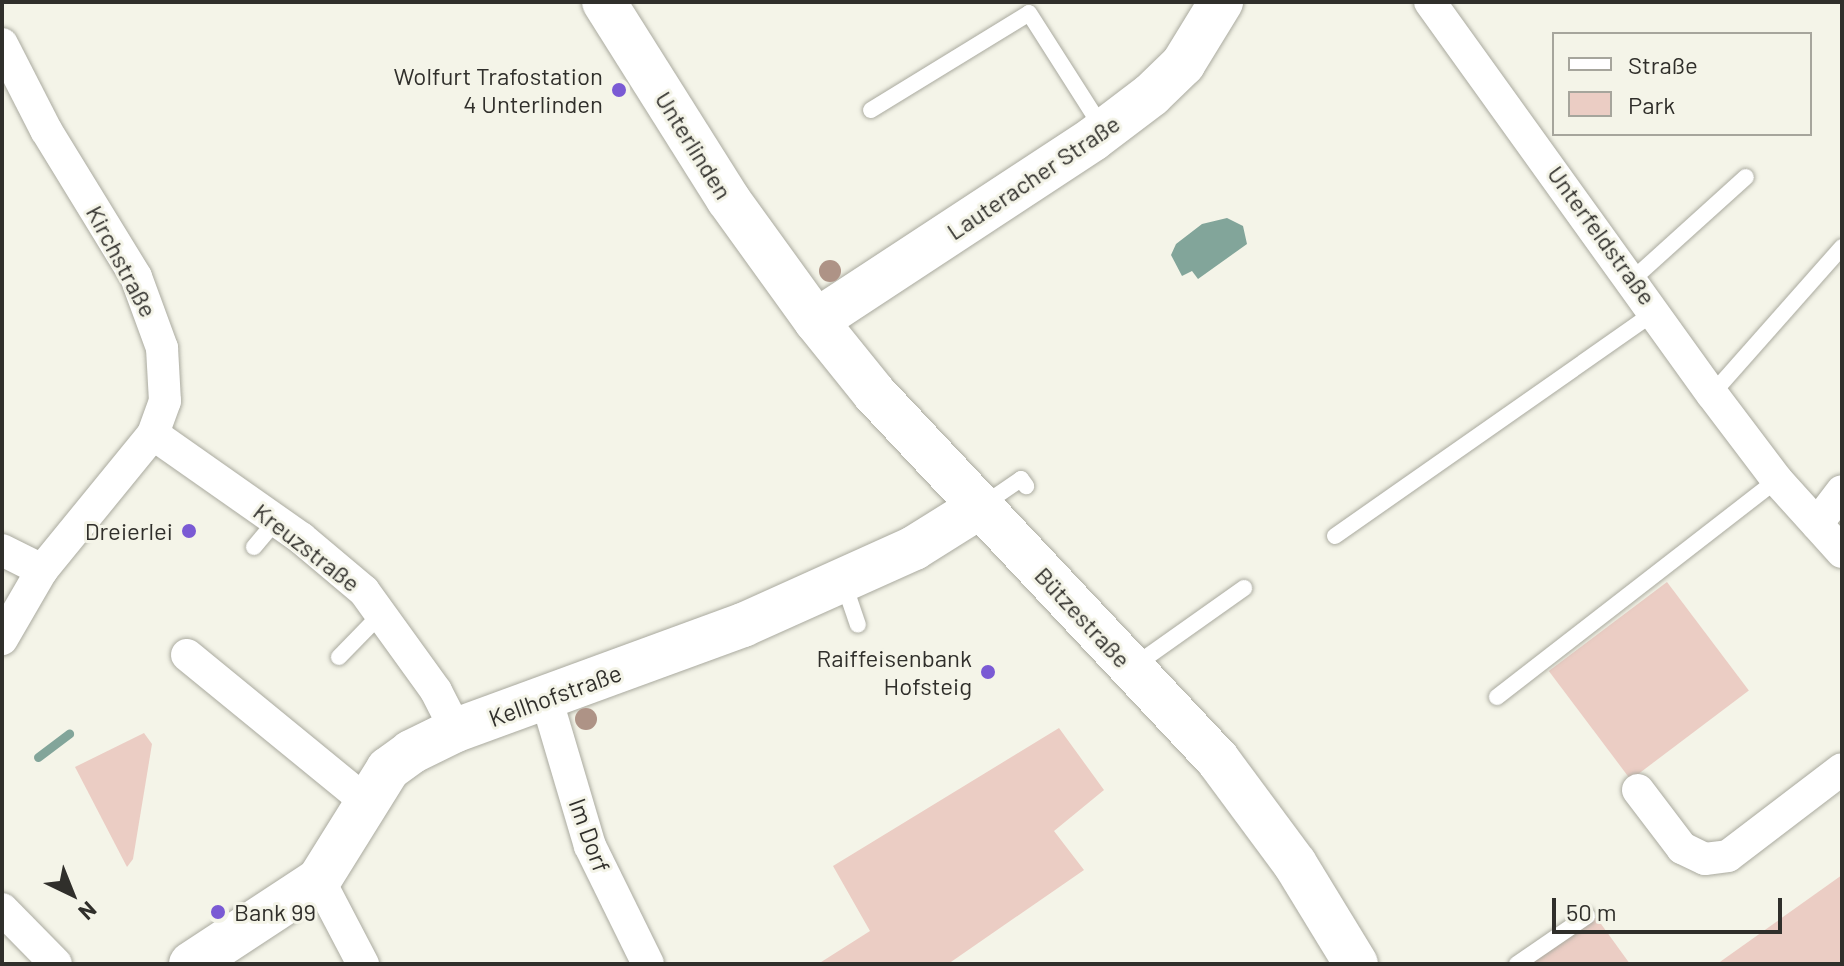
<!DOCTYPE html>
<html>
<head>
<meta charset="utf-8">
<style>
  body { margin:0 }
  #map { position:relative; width:1844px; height:966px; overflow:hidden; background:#f4f4e8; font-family:Barlow,sans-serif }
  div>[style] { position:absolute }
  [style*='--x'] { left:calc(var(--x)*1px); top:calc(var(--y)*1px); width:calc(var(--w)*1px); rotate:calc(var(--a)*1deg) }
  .green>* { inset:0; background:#ebcdc4; transform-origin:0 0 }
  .water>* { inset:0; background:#82a59a }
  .stream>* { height:9px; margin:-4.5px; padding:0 4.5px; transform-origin:4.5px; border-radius:4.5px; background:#82a59a }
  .roads { filter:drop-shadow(0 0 2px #aaaa9f) drop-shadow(0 0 2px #aaaa9f) }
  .lane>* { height:16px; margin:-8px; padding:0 8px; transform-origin:8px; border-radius:8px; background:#fff }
  .street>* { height:32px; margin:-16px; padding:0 16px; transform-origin:16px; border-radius:16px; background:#fff }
  .secondary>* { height:44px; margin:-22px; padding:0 22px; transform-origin:22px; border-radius:22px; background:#fff }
  .trees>* { width:22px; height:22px; margin:-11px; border-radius:50%; background:#ae9386 }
  .dots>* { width:22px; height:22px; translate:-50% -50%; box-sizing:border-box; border:4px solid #f4f4e8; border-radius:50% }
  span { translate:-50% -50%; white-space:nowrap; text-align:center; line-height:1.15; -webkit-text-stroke:6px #f4f4e8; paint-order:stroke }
  .poi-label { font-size:24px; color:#302f2b }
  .right { translate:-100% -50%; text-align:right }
  .left { translate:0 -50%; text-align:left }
  .street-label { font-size:24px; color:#302f2b }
  .frame { position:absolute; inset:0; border:4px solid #302f2b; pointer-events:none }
  .legend { position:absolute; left:1552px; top:32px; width:260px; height:104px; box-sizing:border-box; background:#f4f4e8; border:2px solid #a6a59c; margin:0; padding:10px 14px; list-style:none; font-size:24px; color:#302f2b }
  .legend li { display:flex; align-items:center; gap:16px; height:40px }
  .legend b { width:40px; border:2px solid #a6a59c }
  .north { position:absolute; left:32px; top:854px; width:80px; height:80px; -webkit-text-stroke:6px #f4f4e8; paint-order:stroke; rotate:137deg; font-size:22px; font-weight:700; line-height:32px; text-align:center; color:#302f2b }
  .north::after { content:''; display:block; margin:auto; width:28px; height:36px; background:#302f2b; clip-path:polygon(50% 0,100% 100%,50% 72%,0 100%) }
  .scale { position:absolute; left:1552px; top:898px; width:230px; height:36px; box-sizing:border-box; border:4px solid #302f2b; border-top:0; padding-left:10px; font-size:24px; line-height:28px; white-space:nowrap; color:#302f2b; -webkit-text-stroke:6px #f4f4e8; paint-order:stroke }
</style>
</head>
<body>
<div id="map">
  <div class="green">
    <div style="left:1667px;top:582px;width:136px;height:148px;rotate:53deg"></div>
    <div style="clip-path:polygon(1059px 728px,1104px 790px,1054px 831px,1084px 870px,948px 964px,818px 964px,870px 931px,833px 866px)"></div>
    <div style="clip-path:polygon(144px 733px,152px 744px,133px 859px,127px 867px,75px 767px)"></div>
    <div style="clip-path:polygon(1842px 875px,1842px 964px,1717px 964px)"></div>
    <div style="clip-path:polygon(1596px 917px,1630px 964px,1524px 964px)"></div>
  </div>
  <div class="water">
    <div style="clip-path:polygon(1227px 218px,1243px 226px,1247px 244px,1198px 279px,1192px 271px,1182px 276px,1171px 255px,1176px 244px,1202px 224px)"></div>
  </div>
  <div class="stream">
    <div style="--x:38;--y:757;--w:39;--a:-37"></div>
  </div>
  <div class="roads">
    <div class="lane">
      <div style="--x:871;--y:110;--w:185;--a:-31.5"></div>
      <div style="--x:1029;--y:13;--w:138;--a:57.5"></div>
      <div style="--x:1633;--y:279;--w:152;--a:-42.1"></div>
      <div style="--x:1712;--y:394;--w:196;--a:-48.5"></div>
      <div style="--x:983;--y:505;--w:46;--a:-34.4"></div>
      <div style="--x:1021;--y:479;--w:9;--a:54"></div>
      <div style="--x:1335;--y:536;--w:392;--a:-35"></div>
      <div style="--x:254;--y:547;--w:34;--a:-50"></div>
      <div style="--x:843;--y:581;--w:46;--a:71.2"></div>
      <div style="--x:339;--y:657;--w:60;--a:-45.7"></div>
      <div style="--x:1134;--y:666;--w:135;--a:-35.3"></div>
      <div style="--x:1497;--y:697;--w:354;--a:-37.8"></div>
      <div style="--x:1517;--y:964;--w:85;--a:-34.4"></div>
    </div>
    <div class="street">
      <div style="--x:1430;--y:2;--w:483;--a:54.3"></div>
      <div style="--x:1712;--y:394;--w:108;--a:52.9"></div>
      <div style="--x:1777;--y:480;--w:97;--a:47.9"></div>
      <div style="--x:2;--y:44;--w:97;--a:62.9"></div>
      <div style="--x:46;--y:130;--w:172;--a:58.5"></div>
      <div style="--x:136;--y:277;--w:76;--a:69.9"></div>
      <div style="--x:162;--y:348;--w:53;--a:86.8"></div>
      <div style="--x:165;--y:401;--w:35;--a:110"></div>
      <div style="--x:153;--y:434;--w:176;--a:129.2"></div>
      <div style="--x:42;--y:570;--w:80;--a:120.1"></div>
      <div style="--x:153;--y:434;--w:181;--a:35.1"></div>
      <div style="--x:301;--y:538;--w:82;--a:40.1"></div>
      <div style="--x:364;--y:591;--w:123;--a:54.2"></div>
      <div style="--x:436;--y:691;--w:44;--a:62.9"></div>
      <div style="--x:1817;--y:524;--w:41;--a:-52.9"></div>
      <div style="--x:2;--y:550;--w:45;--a:26.6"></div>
      <div style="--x:187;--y:655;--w:215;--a:39.3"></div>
      <div style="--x:547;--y:701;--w:151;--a:73.5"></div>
      <div style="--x:590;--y:846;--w:131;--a:63.8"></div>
      <div style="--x:1638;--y:790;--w:73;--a:52.8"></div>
      <div style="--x:1682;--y:848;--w:25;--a:26"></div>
      <div style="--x:1705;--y:859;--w:23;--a:-7"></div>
      <div style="--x:1728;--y:856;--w:143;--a:-37.3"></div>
      <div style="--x:319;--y:880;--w:95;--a:62.4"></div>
      <div style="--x:2;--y:909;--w:77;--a:45.5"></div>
    </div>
    <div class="secondary">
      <div style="--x:604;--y:2;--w:233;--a:57.8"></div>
      <div style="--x:728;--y:199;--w:150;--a:54.2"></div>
      <div style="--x:816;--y:321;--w:92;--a:51.1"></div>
      <div style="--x:874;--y:393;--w:503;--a:46.85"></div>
      <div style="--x:1218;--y:760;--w:129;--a:53.5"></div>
      <div style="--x:1295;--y:864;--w:117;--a:58.6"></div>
      <div style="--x:816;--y:321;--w:331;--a:-33.3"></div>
      <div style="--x:1093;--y:139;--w:73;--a:-37.2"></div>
      <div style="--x:1151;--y:95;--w:45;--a:-44.1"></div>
      <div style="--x:1183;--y:64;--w:73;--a:-58.5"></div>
      <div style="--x:191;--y:964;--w:153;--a:-33.3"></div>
      <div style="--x:319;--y:880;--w:131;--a:-58.1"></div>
      <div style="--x:388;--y:769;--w:29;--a:-36"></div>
      <div style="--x:411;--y:752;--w:50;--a:-26.1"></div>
      <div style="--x:456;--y:730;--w:306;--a:-20.1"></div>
      <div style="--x:743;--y:625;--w:188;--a:-24.2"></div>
      <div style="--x:914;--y:548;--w:79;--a:-32.1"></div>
    </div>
  </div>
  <div class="trees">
    <div style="left:830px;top:271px"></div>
    <div style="left:586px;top:719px"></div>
  </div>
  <div class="dots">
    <div style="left:619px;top:90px;background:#7a5ad4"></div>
    <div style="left:189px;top:531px;background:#7a5ad4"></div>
    <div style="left:988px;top:672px;background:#7a5ad4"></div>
    <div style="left:218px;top:912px;background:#7a5ad4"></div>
  </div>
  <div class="poi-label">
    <span class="right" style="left:603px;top:90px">Wolfurt Trafostation<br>4 Unterlinden</span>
    <span class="right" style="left:173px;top:531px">Dreierlei</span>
    <span class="right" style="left:972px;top:672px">Raiffeisenbank<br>Hofsteig</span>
    <span class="left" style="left:234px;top:912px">Bank 99</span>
  </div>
  <div class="street-label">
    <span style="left:694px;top:145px;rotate:58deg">Unterlinden</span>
    <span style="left:1033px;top:177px;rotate:-34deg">Lauteracher Straße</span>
    <span style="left:1602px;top:235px;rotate:54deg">Unterfeldstraße</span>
    <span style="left:122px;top:261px;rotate:62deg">Kirchstraße</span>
    <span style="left:307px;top:547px;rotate:38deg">Kreuzstraße</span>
    <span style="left:1083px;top:617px;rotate:47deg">Bützestraße</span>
    <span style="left:555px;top:695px;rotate:-20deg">Kellhofstraße</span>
    <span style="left:590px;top:835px;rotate:70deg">Im Dorf</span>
  </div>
  <div class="frame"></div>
  <ul class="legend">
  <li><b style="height:10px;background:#fff"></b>Straße</li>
  <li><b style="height:22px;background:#ebcdc4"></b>Park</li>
  </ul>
  <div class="north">N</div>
  <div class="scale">50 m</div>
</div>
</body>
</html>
